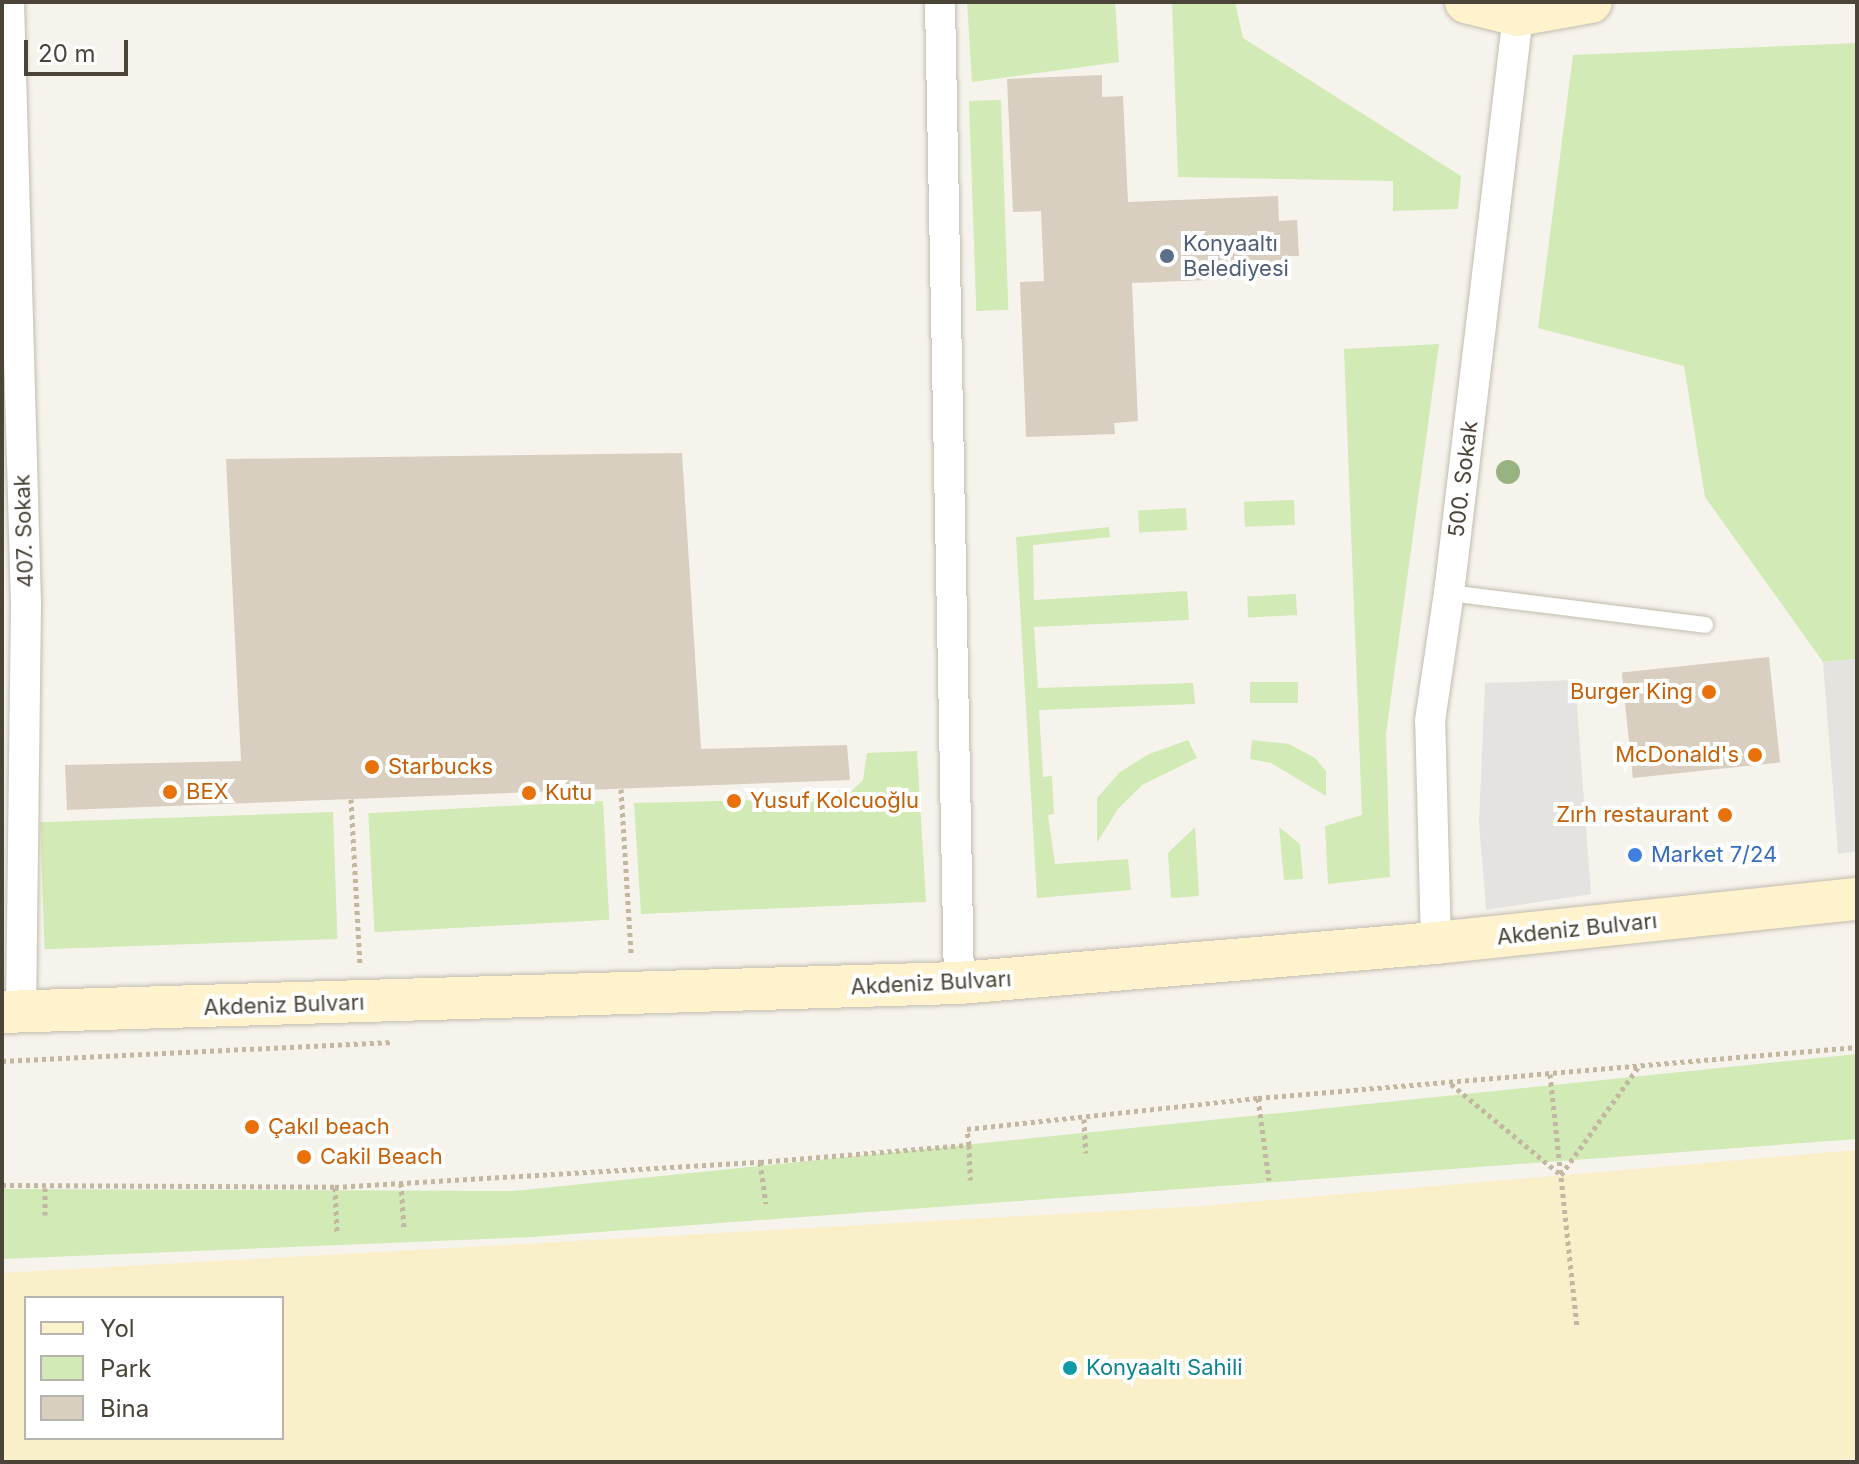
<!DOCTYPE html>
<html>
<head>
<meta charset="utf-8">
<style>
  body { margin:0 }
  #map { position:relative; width:1859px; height:1464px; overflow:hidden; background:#f6f3ec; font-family:Inter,sans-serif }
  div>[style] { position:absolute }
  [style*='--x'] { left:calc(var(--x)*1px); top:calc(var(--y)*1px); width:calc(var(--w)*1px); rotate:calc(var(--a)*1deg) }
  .green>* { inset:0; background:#d2eab5; transform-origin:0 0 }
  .sand>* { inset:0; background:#f9efc9 }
  .parking>* { inset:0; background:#e5e3e0 }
  .building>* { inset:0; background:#d8cfc1; transform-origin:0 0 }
  .path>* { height:5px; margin-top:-2.5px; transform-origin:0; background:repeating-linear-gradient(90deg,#c4b79f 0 4px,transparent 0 8px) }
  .roads { filter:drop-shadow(0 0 2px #c2bbae) drop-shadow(0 0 2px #c2bbae) }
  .service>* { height:16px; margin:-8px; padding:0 8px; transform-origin:8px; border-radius:8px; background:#fff }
  .minor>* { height:30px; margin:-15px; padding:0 15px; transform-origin:15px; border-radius:15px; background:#fff }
  .secondary>* { height:42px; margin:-21px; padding:0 21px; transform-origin:21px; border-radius:21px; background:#fff3cd }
  .trees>* { width:24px; height:24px; margin:-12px; border-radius:50%; background:#97b381 }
  .dots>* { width:22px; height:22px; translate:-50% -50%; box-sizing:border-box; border:4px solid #fff; border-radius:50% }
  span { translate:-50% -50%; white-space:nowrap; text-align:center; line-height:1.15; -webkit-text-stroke:8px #fff; paint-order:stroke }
  .service-label { font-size:22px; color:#4e5e75 }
  .left { translate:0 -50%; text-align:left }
  .street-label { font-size:22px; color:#4b4439 }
  .food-label { font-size:22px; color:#c56008 }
  .right { translate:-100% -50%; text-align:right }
  .shop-label { font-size:22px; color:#366cbe }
  .culture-label { font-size:22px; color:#0d838f }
  .frame { position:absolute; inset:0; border:4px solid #4b4439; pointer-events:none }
  .legend { position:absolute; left:24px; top:1296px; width:260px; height:144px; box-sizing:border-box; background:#fff; border:2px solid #b7b4b0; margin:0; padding:10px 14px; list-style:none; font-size:24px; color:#4b4439 }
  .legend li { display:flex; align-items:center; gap:16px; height:40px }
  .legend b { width:40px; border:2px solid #b7b4b0 }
  .scale { position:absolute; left:24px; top:40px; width:104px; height:36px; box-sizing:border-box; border:4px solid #4b4439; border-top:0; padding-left:10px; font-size:24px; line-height:28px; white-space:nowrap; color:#4b4439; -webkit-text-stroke:6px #fff; paint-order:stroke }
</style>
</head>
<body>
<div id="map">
  <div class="green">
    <div style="clip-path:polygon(967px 2px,1115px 2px,1119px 62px,972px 82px)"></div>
    <div style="clip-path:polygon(1172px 2px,1235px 2px,1243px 38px,1461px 176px,1458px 209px,1393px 211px,1393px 181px,1178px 177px)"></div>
    <div style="clip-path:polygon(1857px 43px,1857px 659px,1823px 662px,1705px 497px,1684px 366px,1538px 328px,1573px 55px)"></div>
    <div style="left:1001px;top:100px;width:210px;height:32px;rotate:88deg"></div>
    <div style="clip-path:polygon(1439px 344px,1386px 734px,1390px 877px,1328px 884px,1325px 826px,1362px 815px,1344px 349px)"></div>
    <div style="left:1294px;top:500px;width:25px;height:50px;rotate:88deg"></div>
    <div style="left:1186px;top:508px;width:22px;height:48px;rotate:87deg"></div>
    <div style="clip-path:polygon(1109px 527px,1110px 537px,1033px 545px,1034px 600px,1187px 591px,1189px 620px,1034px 627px,1038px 688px,1193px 683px,1195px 704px,1039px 710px,1043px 777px,1052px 776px,1054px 814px,1048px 815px,1055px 864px,1128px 859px,1131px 890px,1037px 898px,1016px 537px)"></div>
    <div style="left:1296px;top:594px;width:21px;height:49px;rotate:87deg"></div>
    <div style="left:1298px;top:682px;width:21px;height:48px;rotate:90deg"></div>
    <div style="clip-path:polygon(1188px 740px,1197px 758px,1142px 785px,1118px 809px,1097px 843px,1097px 798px,1120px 772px,1149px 754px)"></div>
    <div style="clip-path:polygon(1252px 740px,1289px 744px,1315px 758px,1326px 771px,1326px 796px,1271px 763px,1250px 759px)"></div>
    <div style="clip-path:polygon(917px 751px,926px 902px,641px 914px,634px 803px,844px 798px,863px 780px,867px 753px)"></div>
    <div style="left:603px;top:801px;width:119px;height:235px;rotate:87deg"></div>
    <div style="left:333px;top:812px;width:127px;height:293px;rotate:88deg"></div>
    <div style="clip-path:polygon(1195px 827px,1199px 896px,1171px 898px,1168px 853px)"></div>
    <div style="clip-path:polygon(1279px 827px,1300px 844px,1303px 879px,1284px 880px)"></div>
    <div style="clip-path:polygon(1857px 1054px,1857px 1139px,532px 1237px,2px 1259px,2px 1189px,514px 1191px)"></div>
  </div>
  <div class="sand">
    <div style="clip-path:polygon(evenodd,1857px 1150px,1857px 1459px,1805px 1462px,2px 1462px,2px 1273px,1202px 1206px,1857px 1150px,26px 1298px,282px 1298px,282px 1438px,26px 1438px,26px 1298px)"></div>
  </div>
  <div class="parking">
    <div style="clip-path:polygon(1857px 659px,1857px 851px,1838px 854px,1823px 662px)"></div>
    <div style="clip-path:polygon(1575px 680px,1591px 894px,1486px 910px,1479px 822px,1485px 683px)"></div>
  </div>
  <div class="building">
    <div style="clip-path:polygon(1102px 75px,1102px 97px,1123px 96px,1128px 202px,1278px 196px,1279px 221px,1297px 220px,1299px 256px,1282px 256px,1283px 277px,1132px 283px,1138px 421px,1114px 423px,1115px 434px,1026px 437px,1020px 282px,1044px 281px,1041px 211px,1013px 212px,1007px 79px)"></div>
    <div style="clip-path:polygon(682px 453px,701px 749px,847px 745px,850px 780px,67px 810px,65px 765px,241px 761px,226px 459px)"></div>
    <div style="left:1769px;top:657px;width:106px;height:148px;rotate:84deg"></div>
  </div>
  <div class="path">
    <div style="--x:621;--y:789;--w:165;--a:86.5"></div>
    <div style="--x:351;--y:799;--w:166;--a:86.9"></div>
    <div style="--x:2;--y:1061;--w:391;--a:-2.8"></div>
    <div style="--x:1550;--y:1074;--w:255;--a:83.9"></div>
    <div style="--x:1451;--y:1084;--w:143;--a:39.6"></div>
    <div style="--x:1561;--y:1175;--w:134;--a:-54.4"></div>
    <div style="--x:1258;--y:1098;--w:83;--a:82.4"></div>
    <div style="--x:1084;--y:1119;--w:34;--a:87"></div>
    <div style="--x:969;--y:1145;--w:35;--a:88"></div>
    <div style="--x:760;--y:1162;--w:42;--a:81.9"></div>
    <div style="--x:401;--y:1183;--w:46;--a:86.3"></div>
    <div style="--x:2;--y:1185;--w:333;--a:0.3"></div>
    <div style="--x:335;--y:1187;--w:426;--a:-3.4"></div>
    <div style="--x:760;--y:1162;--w:210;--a:-4.7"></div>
    <div style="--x:969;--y:1145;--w:16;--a:-97"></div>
    <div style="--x:967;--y:1129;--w:293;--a:-6.1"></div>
    <div style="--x:1258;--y:1098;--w:601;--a:-4.87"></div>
    <div style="--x:335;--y:1187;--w:45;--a:87.5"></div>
    <div style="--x:45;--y:1215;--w:27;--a:-90"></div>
  </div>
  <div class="roads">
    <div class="service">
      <div style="--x:1449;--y:593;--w:258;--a:7.1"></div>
    </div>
    <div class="minor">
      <div style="--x:9;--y:2;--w:602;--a:88.38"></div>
      <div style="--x:26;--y:604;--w:407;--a:90.7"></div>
      <div style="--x:940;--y:2;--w:981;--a:88.89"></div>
      <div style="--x:1436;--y:943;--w:222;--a:-91.5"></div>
      <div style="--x:1430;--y:721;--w:129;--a:-81.6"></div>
      <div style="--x:1449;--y:593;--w:582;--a:-83.19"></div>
    </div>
    <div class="secondary">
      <div style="--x:1466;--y:2;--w:54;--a:14"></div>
      <div style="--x:1518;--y:15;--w:74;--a:-10.1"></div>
      <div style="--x:2;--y:1012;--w:957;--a:-1.74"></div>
      <div style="--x:959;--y:983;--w:479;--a:-4.8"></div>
      <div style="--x:1436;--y:943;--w:423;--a:-6"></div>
    </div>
  </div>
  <div class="trees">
    <div style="left:1508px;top:472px"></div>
  </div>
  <div class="dots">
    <div style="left:1167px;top:256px;background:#5c6f8a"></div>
    <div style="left:1709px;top:692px;background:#e8710a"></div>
    <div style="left:1755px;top:755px;background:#e8710a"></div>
    <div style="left:372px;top:767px;background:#e8710a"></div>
    <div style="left:170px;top:792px;background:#e8710a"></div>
    <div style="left:529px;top:793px;background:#e8710a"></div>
    <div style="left:734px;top:801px;background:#e8710a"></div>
    <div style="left:1725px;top:815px;background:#e8710a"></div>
    <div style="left:1635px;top:855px;background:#3f7fe0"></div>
    <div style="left:252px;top:1127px;background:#e8710a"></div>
    <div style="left:304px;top:1157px;background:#e8710a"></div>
    <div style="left:1070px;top:1368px;background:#0f9aa8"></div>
  </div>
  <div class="service-label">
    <span class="left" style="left:1183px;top:256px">Konyaaltı<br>Belediyesi</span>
  </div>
  <div class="street-label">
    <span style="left:1463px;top:479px;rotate:-83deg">500. Sokak</span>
    <span style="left:24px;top:531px;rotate:-92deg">407. Sokak</span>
    <span style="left:1577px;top:929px;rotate:-6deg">Akdeniz Bulvarı</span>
    <span style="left:931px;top:983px;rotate:-3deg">Akdeniz Bulvarı</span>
    <span style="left:284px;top:1005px;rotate:-2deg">Akdeniz Bulvarı</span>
  </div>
  <div class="food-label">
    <span class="right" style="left:1693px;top:692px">Burger King</span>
    <span class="right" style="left:1739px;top:755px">McDonald's</span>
    <span class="left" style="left:388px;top:767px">Starbucks</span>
    <span class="left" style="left:186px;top:792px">BEX</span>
    <span class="left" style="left:545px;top:793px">Kutu</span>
    <span class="left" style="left:750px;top:801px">Yusuf Kolcuoğlu</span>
    <span class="right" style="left:1709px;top:815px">Zırh restaurant</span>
    <span class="left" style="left:268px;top:1127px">Çakıl beach</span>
    <span class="left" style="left:320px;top:1157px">Cakil Beach</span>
  </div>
  <div class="shop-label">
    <span class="left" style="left:1651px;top:855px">Market 7/24</span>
  </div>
  <div class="culture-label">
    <span class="left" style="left:1086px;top:1368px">Konyaaltı Sahili</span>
  </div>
  <div class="frame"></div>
  <ul class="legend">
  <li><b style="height:10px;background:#fff3cd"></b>Yol</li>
  <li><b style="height:22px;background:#d2eab5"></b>Park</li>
  <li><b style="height:22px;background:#d8cfc1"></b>Bina</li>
  </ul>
  <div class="scale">20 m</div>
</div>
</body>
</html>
